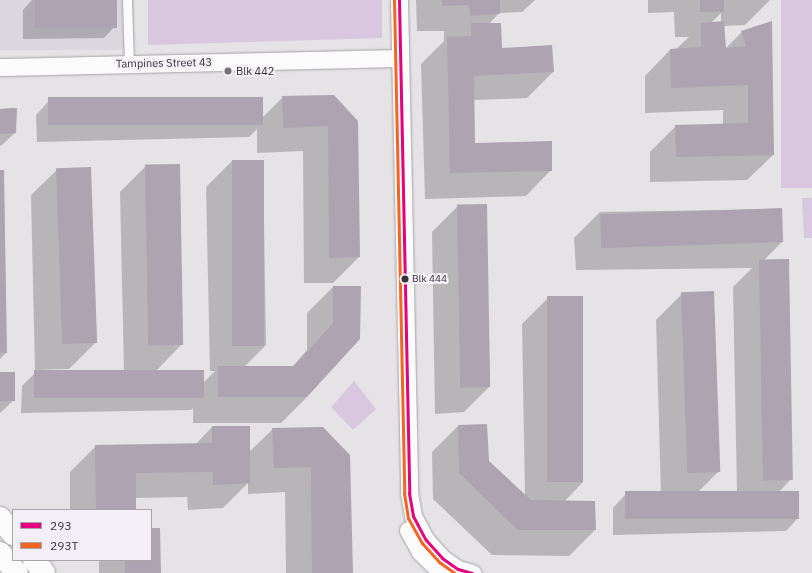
<!DOCTYPE html>
<html>
<head>
<meta charset="utf-8">
<style>
  body { margin:0 }
  #map { position:relative; width:812px; height:573px; overflow:hidden; background:#e6e3e7; font-family:"IBM Plex Sans",sans-serif }
  div>[style] { position:absolute }
  [style*='--x'] { left:calc(var(--x)*1px); top:calc(var(--y)*1px); width:calc(var(--w)*1px); rotate:calc(var(--a)*1deg) }
  .built>* { inset:0; background:#dcd6df; transform-origin:0 0 }
  .green>* { inset:0; background:#d8c7de; transform-origin:0 0 }
  .shadow>* { inset:0; background:#0003 }
  .building>* { inset:0; background:#ada3b1; transform-origin:0 0 }
  .roads { filter:drop-shadow(0 0 1px #a5a3a6) drop-shadow(0 0 1px #a5a3a6) }
  .lane>* { height:9px; margin:-4.5px; padding:0 4.5px; transform-origin:4.5px; border-radius:4.5px; background:#fbfbfb }
  .street>* { height:17px; margin:-8.5px; padding:0 8.5px; transform-origin:8.5px; border-radius:8.5px; background:#fbfbfb }
  .secondary>* { height:22px; margin:-11px; padding:0 11px; transform-origin:11px; border-radius:11px; background:#fbfbfb }
  .bus-1>* { height:3px; margin:-1.5px; padding:0 1.5px; transform-origin:1.5px; border-radius:1.5px; background:#e5007d }
  .bus-2>* { height:3px; margin:-1.5px; padding:0 1.5px; transform-origin:1.5px; border-radius:1.5px; background:#f26522 }
  .dots>* { width:11px; height:11px; translate:-50% -50%; box-sizing:border-box; border:2px solid #f4eff6; border-radius:50% }
  span { translate:-50% -50%; white-space:nowrap; text-align:center; line-height:1.15; -webkit-text-stroke:4px #f4eff6; paint-order:stroke }
  .bus-label { font-size:10px; color:#353335 }
  .left { translate:0 -50%; text-align:left }
  .street-label { font-size:11px; color:#353335 }
  .poi-label { font-size:11px; color:#353335 }
  .legend { position:absolute; left:12px; top:509px; width:140px; height:52px; box-sizing:border-box; background:#f4eff6; border:1px solid #a8a4a9; margin:0; padding:5px 7px; list-style:none; font-size:12px; color:#353335 }
  .legend li { display:flex; align-items:center; gap:8px; height:20px }
  .legend b { width:20px; border:1px solid #a8a4a9 }
</style>
</head>
<body>
<div id="map">
  <div class="built">
    <div style="left:0;top:0;width:134px;height:50px"></div>
  </div>
  <div class="green">
    <div style="clip-path:polygon(148px 0,382px 0,382px 38px,148px 45px)"></div>
    <div style="left:781px;top:0;width:31px;height:188px"></div>
    <div style="clip-path:polygon(812px 198px,812px 238px,804px 238px,802px 198px)"></div>
    <div style="clip-path:polygon(354px 381px,376px 409px,353px 430px,331px 407px)"></div>
  </div>
  <div class="shadow">
    <div style="clip-path:polygon(32px 0,116px 0,116px 25px,104px 38px,23px 39px,23px 10px)"></div>
    <div style="clip-path:polygon(416px 0,535px 0,522px 12px,499px 13px,489px 24px,501px 49px,551px 46px,553px 72px,527px 98px,473px 100px,474px 144px,551px 170px,526px 196px,425px 199px,421px 64px,444px 41px,444px 31px,417px 31px)"></div>
    <div style="clip-path:polygon(evenodd,648px 0,770px 0,745px 25px,723px 26px,725px 49px,742px 32px,771px 22px,773px 155px,747px 180px,650px 182px,650px 152px,676px 126px,723px 125px,723px 110px,645px 113px,645px 76px,670px 50px,675px 50px,689px 37px,675px 37px,674px 12px,648px 13px,648px 0,721px 13px,721px 22px,711px 23px,721px 13px)"></div>
    <div style="clip-path:polygon(333px 96px,359px 257px,333px 283px,304px 283px,303px 151px,257px 153px,257px 129px,249px 137px,37px 142px,36px 115px,48px 102px,262px 118px,283px 97px)"></div>
    <div style="clip-path:polygon(0 110px,15px 133px,2px 145px,0 146px)"></div>
    <div style="clip-path:polygon(232px 161px,263px 161px,266px 345px,244px 367px,292px 367px,307px 350px,307px 313px,333px 287px,360px 287px,307px 397px,281px 423px,193px 423px,193px 408px,191px 410px,21px 413px,22px 386px,34px 374px,124px 372px,120px 192px,146px 166px,182px 344px,155px 372px,203px 383px,215px 371px,210px 371px,206px 187px)"></div>
    <div style="clip-path:polygon(57px 170px,95px 343px,69px 369px,35px 370px,31px 195px)"></div>
    <div style="clip-path:polygon(0 171px,6px 353px,0 359px)"></div>
    <div style="clip-path:polygon(458px 206px,490px 386px,464px 412px,435px 414px,432px 232px)"></div>
    <div style="clip-path:polygon(781px 209px,782px 242px,763px 261px,791px 479px,778px 493px,798px 518px,786px 531px,613px 535px,613px 508px,625px 495px,661px 495px,656px 320px,682px 294px,718px 472px,696px 494px,737px 493px,733px 287px,752px 268px,576px 270px,574px 238px,600px 212px)"></div>
    <div style="clip-path:polygon(548px 298px,583px 482px,564px 502px,594px 502px,595px 530px,569px 556px,492px 555px,433px 499px,432px 452px,458px 426px,488px 461px,525px 496px,522px 324px)"></div>
    <div style="clip-path:polygon(0 373px,14px 373px,14px 400px,0 413px)"></div>
    <div style="clip-path:polygon(212px 427px,249px 452px,273px 429px,323px 428px,352px 573px,286px 573px,285px 492px,248px 494px,248px 483px,223px 508px,188px 510px,187px 497px,135px 498px,135px 510px,70px 510px,70px 472px,96px 446px,195px 445px)"></div>
    <div style="clip-path:polygon(151px 529px,160px 573px,99px 573px,99px 560px,151px 560px)"></div>
  </div>
  <div class="building">
    <div style="left:35px;top:0;width:82px;height:28px"></div>
    <div style="clip-path:polygon(442px 0,500px 0,500px 14px,470px 16px,469px 5px,442px 6px)"></div>
    <div style="left:700px;top:0;width:24px;height:12px"></div>
    <div style="clip-path:polygon(724px 21px,726px 48px,746px 46px,741px 31px,772px 21px,774px 155px,676px 157px,675px 125px,748px 123px,748px 85px,671px 88px,670px 49px,701px 47px,701px 23px)"></div>
    <div style="clip-path:polygon(471px 23px,501px 23px,502px 48px,552px 45px,554px 72px,474px 76px,475px 143px,552px 141px,552px 171px,450px 173px,447px 37px,471px 36px)"></div>
    <div style="clip-path:polygon(334px 95px,358px 121px,360px 257px,329px 258px,328px 126px,283px 128px,282px 96px)"></div>
    <div style="left:263px;top:97px;width:28px;height:215px;rotate:90deg"></div>
    <div style="clip-path:polygon(11px 108px,17px 108px,16px 133px,0 134px,0 109px)"></div>
    <div style="left:232px;top:160px;width:32px;height:186px"></div>
    <div style="left:180px;top:164px;width:181px;height:35px;rotate:89deg"></div>
    <div style="left:91px;top:167px;width:176px;height:35px;rotate:88deg"></div>
    <div style="clip-path:polygon(0 170px,4px 170px,7px 353px,0 353px)"></div>
    <div style="left:487px;top:204px;width:183px;height:30px;rotate:89deg"></div>
    <div style="left:782px;top:208px;width:34px;height:182px;rotate:88deg"></div>
    <div style="left:789px;top:259px;width:221px;height:30px;rotate:89deg"></div>
    <div style="clip-path:polygon(333px 286px,361px 286px,360px 339px,307px 397px,218px 397px,218px 366px,294px 366px,333px 323px)"></div>
    <div style="left:714px;top:291px;width:181px;height:33px;rotate:88deg"></div>
    <div style="left:583px;top:296px;width:186px;height:36px;rotate:90deg"></div>
    <div style="left:204px;top:370px;width:28px;height:170px;rotate:90deg"></div>
    <div style="left:0;top:372px;width:15px;height:29px"></div>
    <div style="clip-path:polygon(487px 424px,489px 461px,531px 500px,595px 501px,596px 530px,518px 530px,459px 473px,458px 425px)"></div>
    <div style="clip-path:polygon(212px 426px,250px 426px,250px 483px,213px 485px,213px 472px,136px 473px,136px 510px,96px 510px,95px 445px,212px 443px)"></div>
    <div style="clip-path:polygon(323px 427px,350px 455px,353px 573px,312px 573px,311px 467px,274px 468px,272px 428px)"></div>
    <div style="left:799px;top:491px;width:28px;height:174px;rotate:90deg"></div>
    <div style="clip-path:polygon(151px 528px,160px 528px,161px 573px,125px 573px,125px 560px,151px 560px)"></div>
  </div>
  <div class="roads">
    <div class="lane">
      <div style="--x:127;--y:0;--w:64;--a:88.2"></div>
    </div>
    <div class="street">
      <div style="--x:399;--y:0;--w:493;--a:88.8"></div>
      <div style="--x:409;--y:493;--w:23;--a:80"></div>
      <div style="--x:413;--y:516;--w:27;--a:62"></div>
      <div style="--x:426;--y:540;--w:24;--a:48"></div>
      <div style="--x:442;--y:558;--w:19;--a:35"></div>
      <div style="--x:458;--y:569;--w:15;--a:16"></div>
      <div style="--x:0;--y:67;--w:400;--a:-1.3"></div>
      <div style="--x:408;--y:530;--w:25;--a:61"></div>
      <div style="--x:420;--y:552;--w:30;--a:44"></div>
    </div>
    <div class="secondary">
      <div style="--x:0;--y:518;--w:21;--a:51"></div>
      <div style="--x:0;--y:553;--w:26;--a:50"></div>
      <div style="--x:34;--y:560;--w:16;--a:52"></div>
    </div>
  </div>
  <div class="bus-1">
    <div style="--x:399;--y:0;--w:493;--a:88.8"></div>
    <div style="--x:409;--y:493;--w:23;--a:80"></div>
    <div style="--x:413;--y:516;--w:27;--a:62"></div>
    <div style="--x:426;--y:540;--w:24;--a:48"></div>
    <div style="--x:442;--y:558;--w:19;--a:35"></div>
    <div style="--x:458;--y:569;--w:15;--a:16"></div>
  </div>
  <div class="bus-2">
    <div style="--x:394;--y:0;--w:493;--a:88.8"></div>
    <div style="--x:404;--y:493;--w:25;--a:81"></div>
    <div style="--x:408;--y:518;--w:29;--a:61"></div>
    <div style="--x:422;--y:543;--w:25;--a:48"></div>
    <div style="--x:439;--y:562;--w:19;--a:35"></div>
  </div>
  <div class="dots">
    <div style="left:228px;top:71px;background:#737173"></div>
    <div style="left:405px;top:279px;background:#353335"></div>
  </div>
  <div class="bus-label">
    <span class="left" style="left:412px;top:279px">Blk 444</span>
  </div>
  <div class="street-label">
    <span style="left:164px;top:63px;rotate:-1deg">Tampines Street 43</span>
  </div>
  <div class="poi-label">
    <span class="left" style="left:236px;top:71px">Blk 442</span>
  </div>
  <ul class="legend">
  <li><b style="height:5px;background:#e5007d"></b>293</li>
  <li><b style="height:5px;background:#f26522"></b>293T</li>
  </ul>
</div>
</body>
</html>
